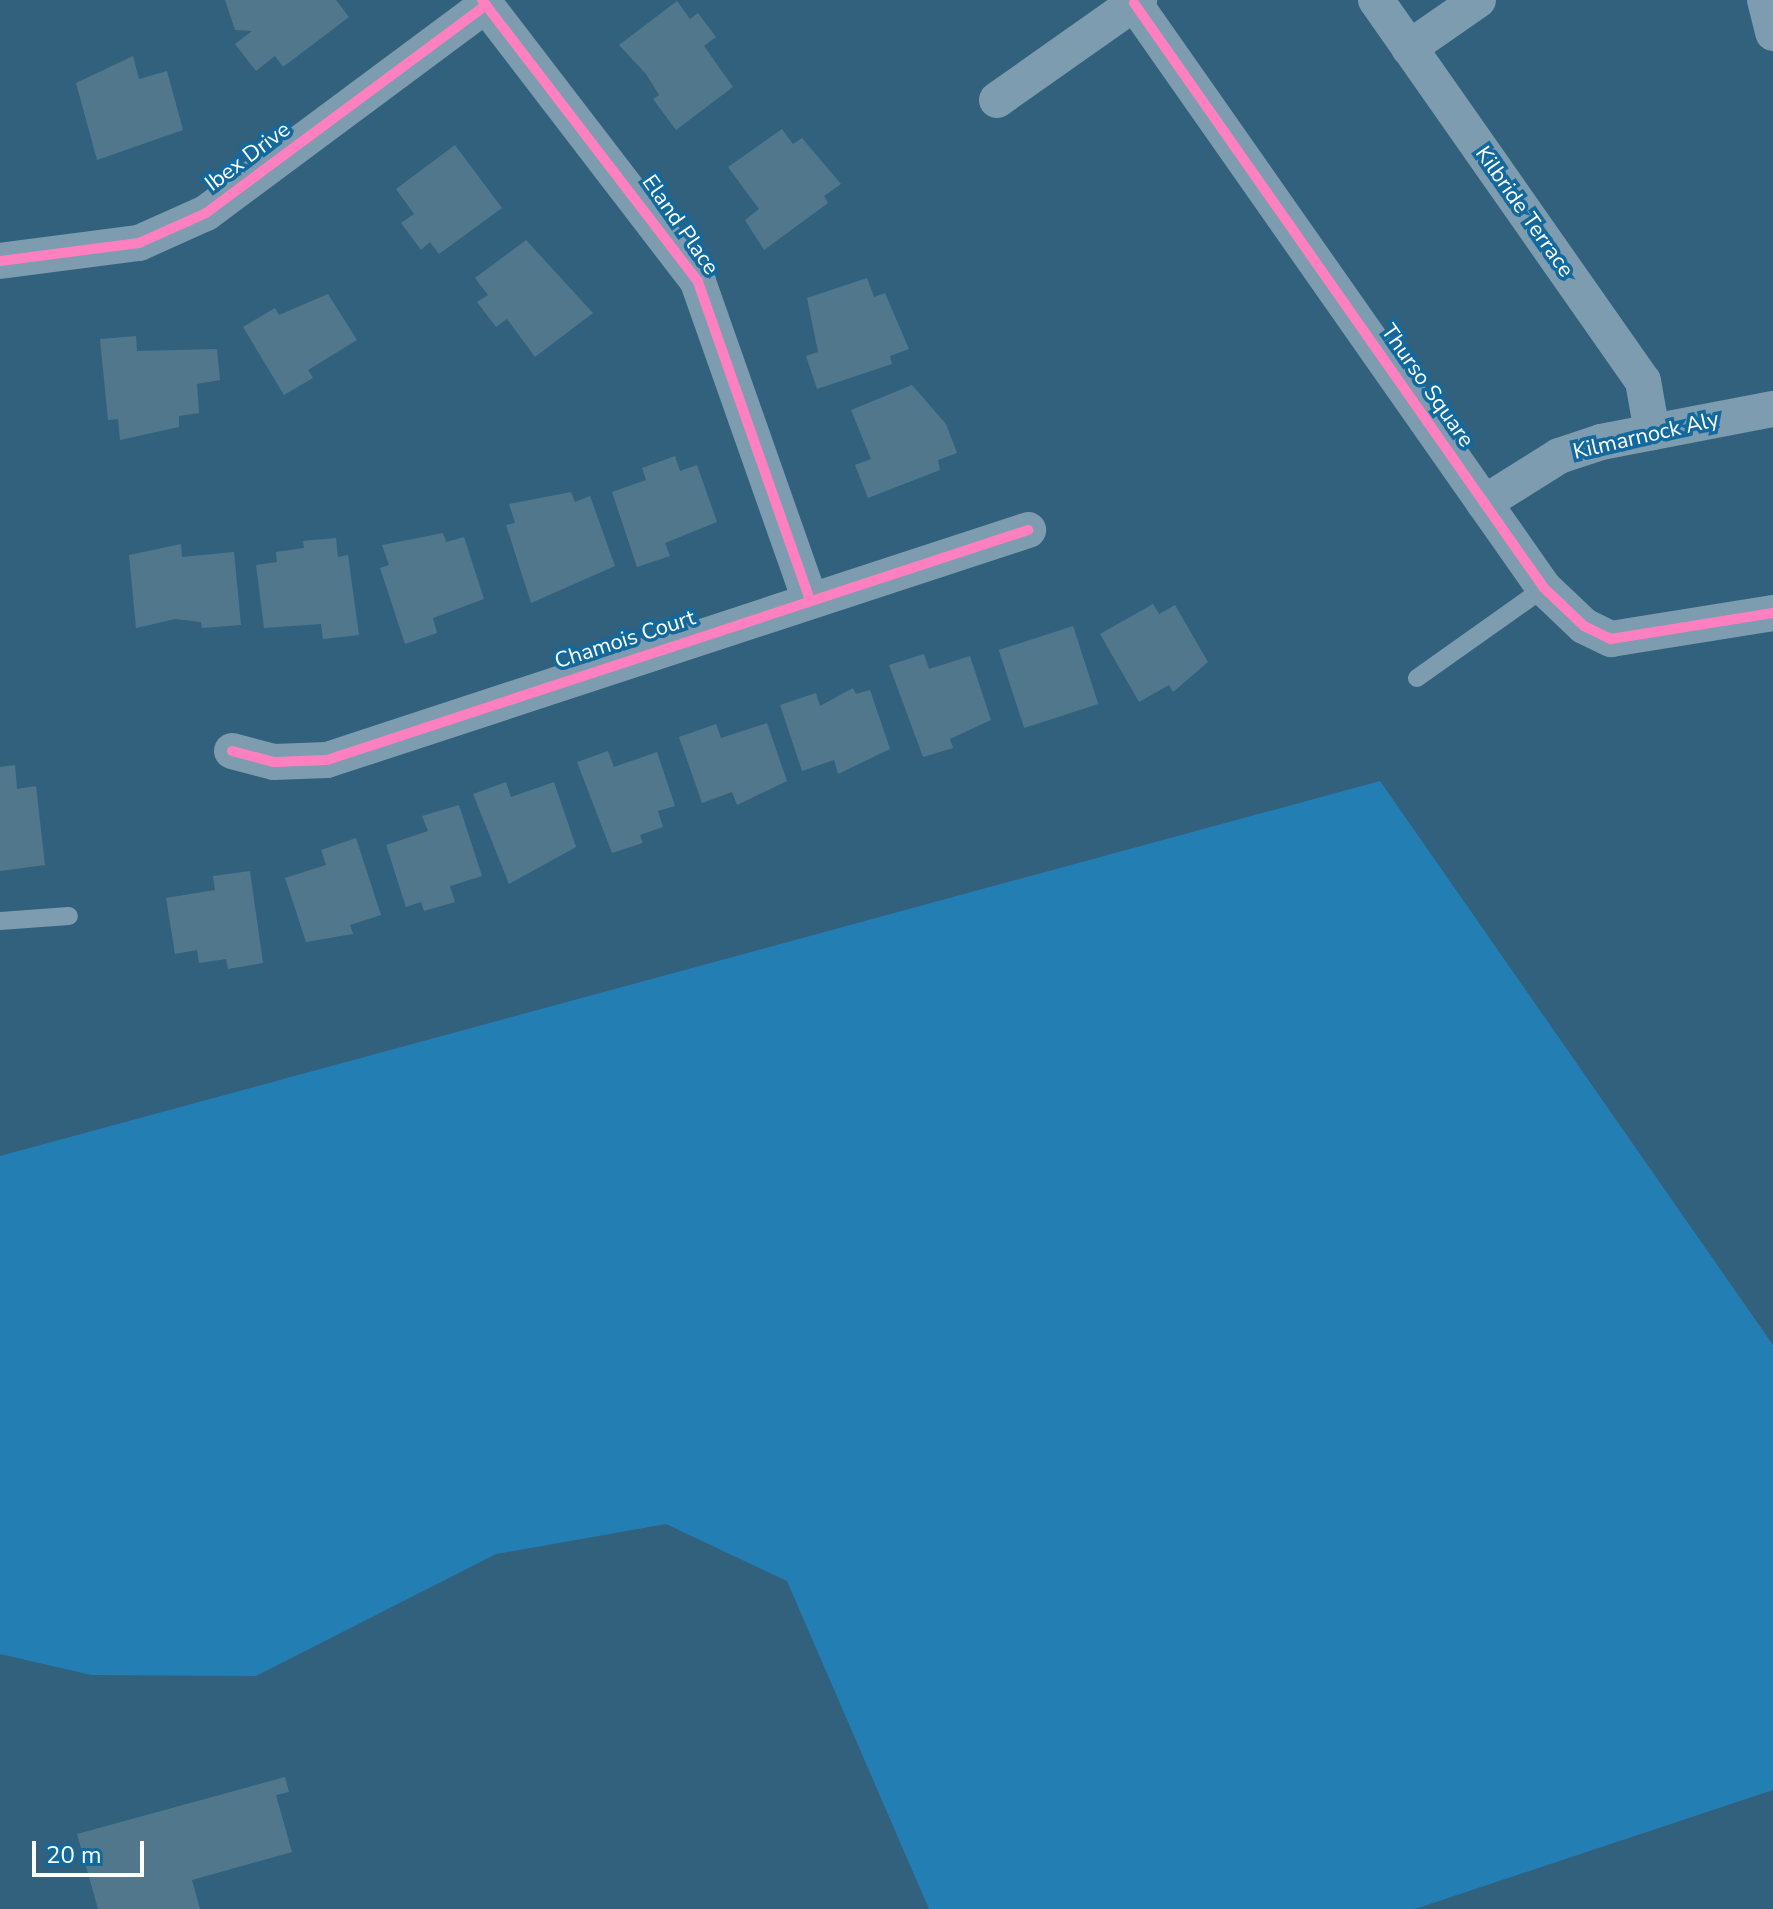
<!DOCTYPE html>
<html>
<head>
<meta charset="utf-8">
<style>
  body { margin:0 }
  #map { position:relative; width:1773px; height:1909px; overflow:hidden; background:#32617e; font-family:"Nunito Sans",sans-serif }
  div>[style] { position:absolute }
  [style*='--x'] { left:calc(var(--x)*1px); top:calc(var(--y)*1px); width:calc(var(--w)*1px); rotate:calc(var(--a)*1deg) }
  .green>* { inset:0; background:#237eb3 }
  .building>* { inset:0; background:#51778d; transform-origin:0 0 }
  .service>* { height:18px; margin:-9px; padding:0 9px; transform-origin:9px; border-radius:9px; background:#7d9caf }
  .minor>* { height:36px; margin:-18px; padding:0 18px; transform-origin:18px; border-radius:18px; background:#7d9caf }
  .cycleway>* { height:10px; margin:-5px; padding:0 5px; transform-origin:5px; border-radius:5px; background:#ff80c0 }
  span { translate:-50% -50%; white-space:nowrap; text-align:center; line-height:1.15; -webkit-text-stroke:7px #12699e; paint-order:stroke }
  .street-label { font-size:22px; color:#fff }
  .scale { position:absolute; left:32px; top:1841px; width:112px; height:36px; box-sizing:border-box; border:4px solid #fff; border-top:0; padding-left:10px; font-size:24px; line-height:28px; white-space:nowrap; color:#fff; -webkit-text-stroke:6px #12699e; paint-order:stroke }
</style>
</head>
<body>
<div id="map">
  <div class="green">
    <div style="clip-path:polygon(1380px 781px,1773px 1345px,1773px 1790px,1415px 1909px,929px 1909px,787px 1581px,666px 1524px,496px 1554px,256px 1676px,91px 1675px,0 1654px,0 1156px)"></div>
  </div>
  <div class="building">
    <div style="clip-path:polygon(225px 0,336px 0,349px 17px,283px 67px,275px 56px,256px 71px,235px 44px,252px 31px,235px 30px)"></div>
    <div style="clip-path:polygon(677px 1px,690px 19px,698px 13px,716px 37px,704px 46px,733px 87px,676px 130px,653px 99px,659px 95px,646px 74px,619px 45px)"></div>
    <div style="clip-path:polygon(133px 56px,139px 79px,167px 71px,183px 130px,97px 160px,76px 83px)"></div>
    <div style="clip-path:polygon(782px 129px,793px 144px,802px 138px,841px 184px,824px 196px,828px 203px,764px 250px,745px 220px,759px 209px,728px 167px)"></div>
    <div style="clip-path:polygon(455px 145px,502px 208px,439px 254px,430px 242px,421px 250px,401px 223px,414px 214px,396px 189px)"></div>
    <div style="clip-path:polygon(526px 240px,593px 313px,535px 357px,507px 319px,496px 327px,477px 302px,488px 295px,475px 278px)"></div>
    <div style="clip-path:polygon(867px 278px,874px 297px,885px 293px,909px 349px,890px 356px,892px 364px,817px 389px,806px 356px,818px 352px,807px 298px)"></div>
    <div style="clip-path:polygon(328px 294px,357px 340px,308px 370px,313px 378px,284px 395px,243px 327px,275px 308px,279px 315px)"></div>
    <div style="clip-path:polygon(136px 336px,137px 351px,217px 349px,220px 380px,197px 384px,199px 413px,179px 416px,179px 427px,120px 440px,118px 419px,108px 420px,100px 339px)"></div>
    <div style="clip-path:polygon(912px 385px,946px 424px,957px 453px,938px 460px,940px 470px,868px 498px,855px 465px,871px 459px,851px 410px)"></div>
    <div style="clip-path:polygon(675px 456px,680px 471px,697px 465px,717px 522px,665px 543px,670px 556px,637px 567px,612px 492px,646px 480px,642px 468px)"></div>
    <div style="clip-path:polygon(571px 492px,575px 502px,590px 496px,615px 566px,531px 603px,506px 525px,515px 523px,509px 504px)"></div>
    <div style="clip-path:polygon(443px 533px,446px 542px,464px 537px,484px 599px,433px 618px,437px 633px,405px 644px,380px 568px,389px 565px,382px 545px)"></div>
    <div style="clip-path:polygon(336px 538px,338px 557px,348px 555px,359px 635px,323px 639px,321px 624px,264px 628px,256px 565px,277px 562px,276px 552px,304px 548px,303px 541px)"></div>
    <div style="clip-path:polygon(181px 544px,182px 557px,234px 552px,241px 625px,202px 628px,201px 622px,175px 619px,136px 628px,129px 555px)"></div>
    <div style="clip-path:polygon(1153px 604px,1159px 614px,1175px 605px,1208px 662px,1173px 692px,1169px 685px,1139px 702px,1100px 634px)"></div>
    <div style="left:1073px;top:626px;width:82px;height:78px;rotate:72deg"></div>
    <div style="clip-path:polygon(924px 654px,929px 669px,970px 656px,991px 720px,950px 739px,953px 748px,923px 757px,889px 665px)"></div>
    <div style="clip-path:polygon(853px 688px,856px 694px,870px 690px,890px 749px,838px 774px,834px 760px,802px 771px,780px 705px,816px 693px,820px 706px)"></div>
    <div style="clip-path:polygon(767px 723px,787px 781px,737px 805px,732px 792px,702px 803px,679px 737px,716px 724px,721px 738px)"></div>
    <div style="clip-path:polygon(608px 751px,614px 767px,657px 752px,675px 806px,658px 811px,663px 827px,640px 835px,643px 843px,612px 853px,577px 762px)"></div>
    <div style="clip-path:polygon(15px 765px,17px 789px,36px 786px,45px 865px,0 871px,0 767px)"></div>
    <div style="clip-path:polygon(506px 782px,511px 797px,554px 782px,576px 847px,509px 884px,473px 794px)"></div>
    <div style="clip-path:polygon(459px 805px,482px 876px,450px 886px,455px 902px,424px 911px,421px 902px,406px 907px,386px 845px,428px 831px,422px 816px)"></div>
    <div style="clip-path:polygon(356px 838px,381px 915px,350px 925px,353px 934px,306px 942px,285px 878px,326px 865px,321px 850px)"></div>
    <div style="clip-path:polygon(250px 871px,263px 963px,228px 969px,226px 959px,199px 963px,197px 950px,175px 954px,166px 898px,215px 890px,213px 876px)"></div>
    <div style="clip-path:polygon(285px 1777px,289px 1792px,276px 1795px,292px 1852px,192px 1880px,200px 1909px,98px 1909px,77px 1834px)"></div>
  </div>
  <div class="service">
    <div style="--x:1417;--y:678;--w:156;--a:-35.3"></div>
    <div style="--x:0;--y:921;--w:69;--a:-4.1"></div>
  </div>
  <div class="minor">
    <div style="--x:482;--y:0;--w:355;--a:52.5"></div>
    <div style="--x:698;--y:282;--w:337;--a:70.6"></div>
    <div style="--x:1376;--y:0;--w:465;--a:55"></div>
    <div style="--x:1643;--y:381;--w:52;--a:80"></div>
    <div style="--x:1765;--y:0;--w:34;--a:76"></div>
    <div style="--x:1134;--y:3;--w:714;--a:54.98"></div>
    <div style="--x:1544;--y:588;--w:55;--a:43.5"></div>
    <div style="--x:1584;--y:626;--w:30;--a:26"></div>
    <div style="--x:1611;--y:639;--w:164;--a:-9.1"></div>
    <div style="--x:1409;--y:48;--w:84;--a:-34.8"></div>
    <div style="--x:997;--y:100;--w:174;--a:-35.2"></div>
    <div style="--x:0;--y:261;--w:140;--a:-7.4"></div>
    <div style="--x:139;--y:243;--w:73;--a:-24.1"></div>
    <div style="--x:206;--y:213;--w:349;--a:-36.6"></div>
    <div style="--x:1484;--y:503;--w:89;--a:-32.1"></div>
    <div style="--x:1559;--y:456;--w:44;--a:-18.4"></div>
    <div style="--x:1601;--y:442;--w:175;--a:-10.9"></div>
    <div style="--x:232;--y:751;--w:43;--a:14.7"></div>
    <div style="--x:274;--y:762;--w:53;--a:-2.2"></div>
    <div style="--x:327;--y:760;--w:738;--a:-18.16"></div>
  </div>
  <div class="cycleway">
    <div style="--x:482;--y:0;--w:355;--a:52.5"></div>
    <div style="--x:698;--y:282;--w:337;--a:70.6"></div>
    <div style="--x:1134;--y:3;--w:714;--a:54.98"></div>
    <div style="--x:1544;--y:588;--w:55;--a:43.5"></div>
    <div style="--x:1584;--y:626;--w:30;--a:26"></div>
    <div style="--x:1611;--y:639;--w:164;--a:-9.1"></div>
    <div style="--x:0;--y:261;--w:140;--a:-7.4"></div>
    <div style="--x:139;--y:243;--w:73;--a:-24.1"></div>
    <div style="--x:206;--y:213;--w:349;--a:-36.6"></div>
    <div style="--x:232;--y:751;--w:43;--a:14.7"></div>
    <div style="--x:274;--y:762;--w:53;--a:-2.2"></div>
    <div style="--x:327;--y:760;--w:738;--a:-18.16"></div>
  </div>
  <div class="street-label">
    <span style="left:248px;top:157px;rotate:-37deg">Ibex Drive</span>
    <span style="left:1524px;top:212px;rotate:55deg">Kilbride Terrace</span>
    <span style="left:680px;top:225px;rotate:55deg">Eland Place</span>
    <span style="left:1427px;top:386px;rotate:55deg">Thurso Square</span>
    <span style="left:1646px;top:436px;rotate:-13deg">Kilmarnock Aly</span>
    <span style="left:625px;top:640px;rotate:-18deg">Chamois Court</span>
  </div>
  <div class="scale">20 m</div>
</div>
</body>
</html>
